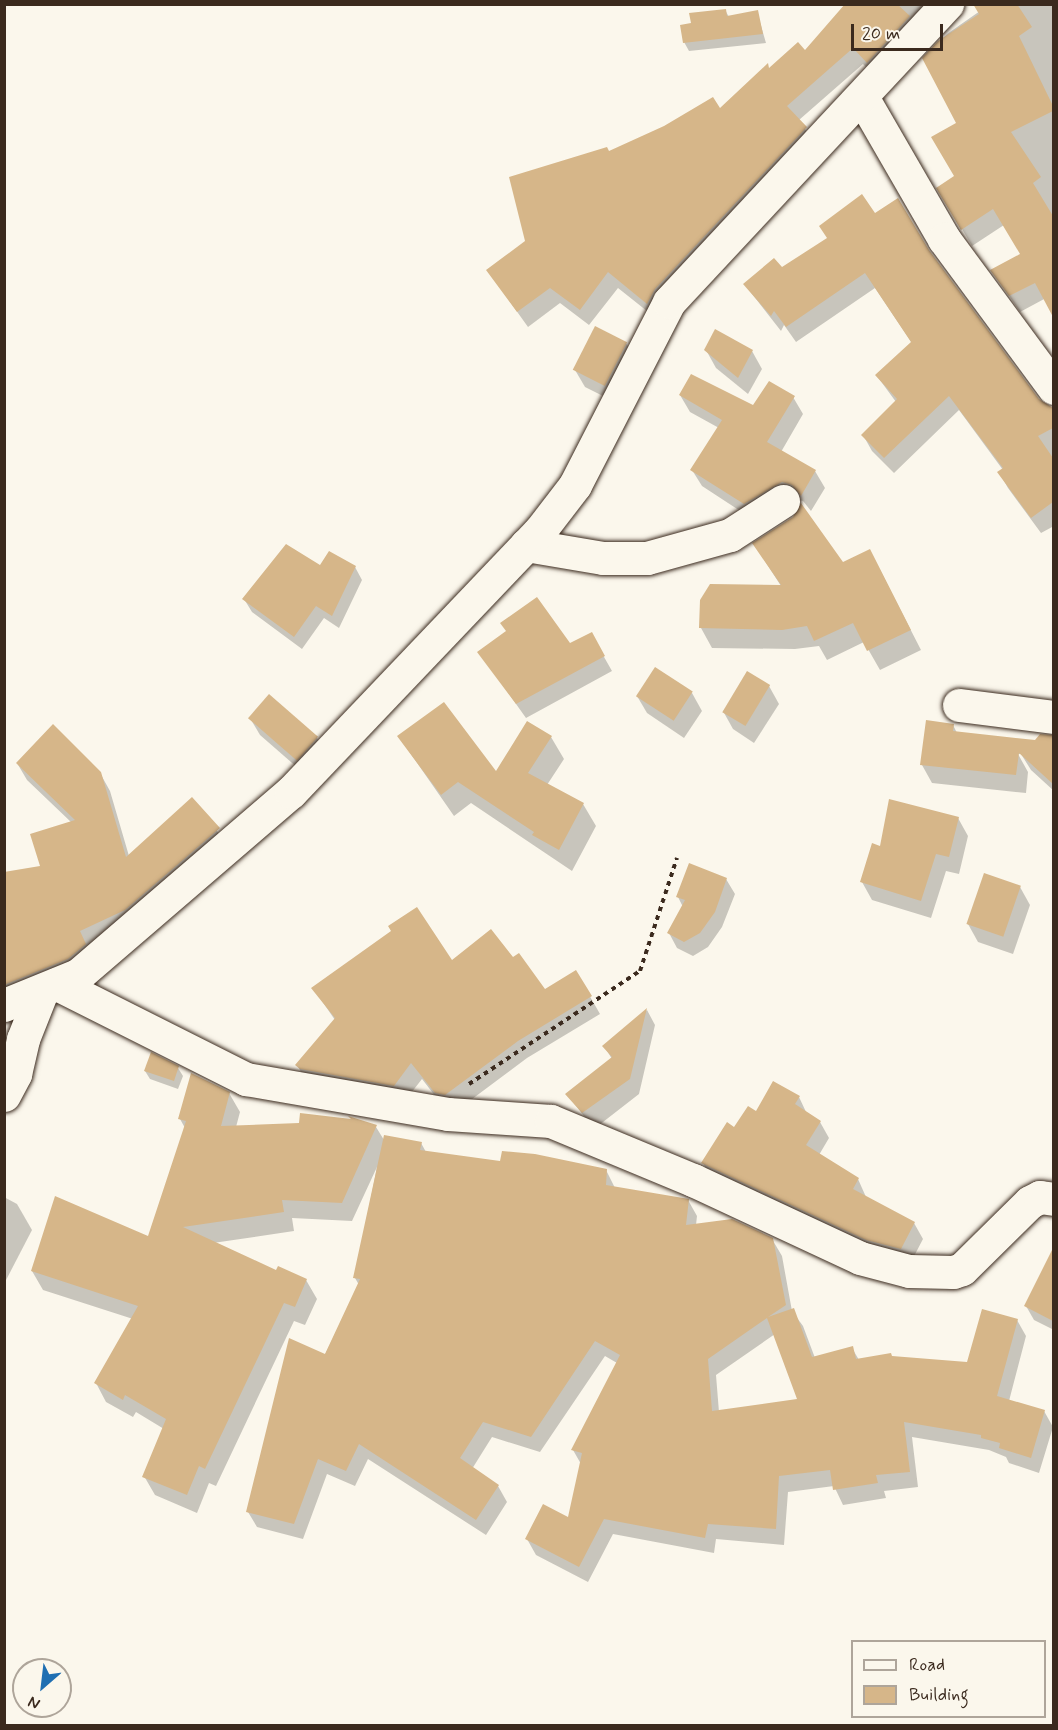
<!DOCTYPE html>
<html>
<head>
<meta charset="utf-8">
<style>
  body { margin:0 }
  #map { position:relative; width:1058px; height:1730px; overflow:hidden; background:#fbf7ec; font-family:Mynerve,sans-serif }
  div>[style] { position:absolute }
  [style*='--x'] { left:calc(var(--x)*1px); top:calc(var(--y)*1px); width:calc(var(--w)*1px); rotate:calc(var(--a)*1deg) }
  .shadow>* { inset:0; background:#0003 }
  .building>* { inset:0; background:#d6b689; transform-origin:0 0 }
  .path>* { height:4px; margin-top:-2px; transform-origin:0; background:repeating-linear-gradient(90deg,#3b2a1e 0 4.5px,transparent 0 9px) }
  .roads { filter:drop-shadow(0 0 2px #3b2a1e) drop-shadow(0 0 2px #3b2a1e) }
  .minor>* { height:33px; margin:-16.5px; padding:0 16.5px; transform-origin:16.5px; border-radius:16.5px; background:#fbf7ec }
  span { translate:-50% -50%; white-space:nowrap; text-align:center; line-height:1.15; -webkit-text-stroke:4.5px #fbf7ec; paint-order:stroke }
  .frame { position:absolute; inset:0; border:6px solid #3b2a1e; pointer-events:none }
  .legend { position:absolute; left:851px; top:1640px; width:195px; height:78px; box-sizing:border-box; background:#fbf7ec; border:2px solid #aea59a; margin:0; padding:8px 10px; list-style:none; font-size:18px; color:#3b2a1e }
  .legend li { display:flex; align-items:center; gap:12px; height:30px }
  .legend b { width:30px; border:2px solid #aea59a }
  .north { position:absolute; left:12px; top:1658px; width:60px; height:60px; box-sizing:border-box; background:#fbf7ec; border:2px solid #aea59a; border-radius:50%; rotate:208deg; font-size:16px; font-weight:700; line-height:24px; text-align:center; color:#3b2a1e }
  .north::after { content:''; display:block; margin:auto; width:21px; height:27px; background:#1f6fb2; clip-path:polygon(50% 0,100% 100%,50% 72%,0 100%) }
  .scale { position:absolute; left:851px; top:24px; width:92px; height:27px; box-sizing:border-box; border:3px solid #3b2a1e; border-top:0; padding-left:8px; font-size:18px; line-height:21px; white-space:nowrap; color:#3b2a1e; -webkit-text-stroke:4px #fbf7ec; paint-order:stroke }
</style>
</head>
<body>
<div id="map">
  <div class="shadow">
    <div style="clip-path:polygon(847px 4px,948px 4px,877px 78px,863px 64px,799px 120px,815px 144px,657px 319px,618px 288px,589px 325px,560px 303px,528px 327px,488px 271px,527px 242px,609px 153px,719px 110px,770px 69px,806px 53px)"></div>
    <div style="clip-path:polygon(990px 4px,1054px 4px,1054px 307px,1046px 298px,1020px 312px,992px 270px,1022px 255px,1004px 225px,972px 246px,938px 188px,956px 177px,958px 123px,924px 58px,947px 34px)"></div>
    <div style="clip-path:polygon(725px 10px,729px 17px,757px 12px,766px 43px,689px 51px,684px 42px,692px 24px)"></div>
    <div style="clip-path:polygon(875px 215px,928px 251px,1038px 400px,1054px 411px,1054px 526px,1041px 533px,1008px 488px,999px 472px,1003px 470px,959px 410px,894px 473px,872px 451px,863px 435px,896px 402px,877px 376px,912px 343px,875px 288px,796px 342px,784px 325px,781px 331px,745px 285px,782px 269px)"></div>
    <div style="clip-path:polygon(626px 343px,637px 360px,615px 402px,585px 387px,575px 370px)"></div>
    <div style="clip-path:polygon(706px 350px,752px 351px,762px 369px,748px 394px,716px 368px)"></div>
    <div style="clip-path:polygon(680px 395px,754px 407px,793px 397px,803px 414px,781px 452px,815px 471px,825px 488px,811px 511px,803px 501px,792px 499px,754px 520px,702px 486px,692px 470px,719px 428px,690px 412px)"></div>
    <div style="clip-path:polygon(754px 544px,880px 570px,921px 650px,880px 670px,864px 642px,827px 660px,819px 646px,795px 649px,712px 648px,701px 628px,781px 586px)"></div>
    <div style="clip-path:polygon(321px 567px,355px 567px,362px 580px,339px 628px,324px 618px,302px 649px,252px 612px,244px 599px)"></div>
    <div style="clip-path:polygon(591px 634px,612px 671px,526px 718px,479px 652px,569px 645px)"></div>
    <div style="clip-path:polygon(769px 686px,779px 704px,754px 743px,733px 729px,723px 711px)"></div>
    <div style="clip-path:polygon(692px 693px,702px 711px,684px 738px,647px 713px,637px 696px)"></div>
    <div style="clip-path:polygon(250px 718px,317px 738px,327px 755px,307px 776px,260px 735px)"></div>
    <div style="clip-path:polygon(953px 725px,957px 733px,1036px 741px,1048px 737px,1054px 742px,1054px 791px,1031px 770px,1021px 754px,1018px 754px,1028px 772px,1026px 793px,932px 783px,922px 765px)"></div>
    <div style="clip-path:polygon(399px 737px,496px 774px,551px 737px,564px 759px,547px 785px,583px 804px,596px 826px,572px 871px,471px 803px,454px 816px)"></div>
    <div style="clip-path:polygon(17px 763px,100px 773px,110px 791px,129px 856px,192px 800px,229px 846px,134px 927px,4px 1007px,4px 873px,41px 867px,72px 823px,27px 780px)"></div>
    <div style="clip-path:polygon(958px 818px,968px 836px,959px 874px,946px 871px,931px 918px,872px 900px,862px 882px,882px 848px)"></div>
    <div style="clip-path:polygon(726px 879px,735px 894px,722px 927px,708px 947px,693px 956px,677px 948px,669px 933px,683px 907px,678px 897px)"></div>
    <div style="clip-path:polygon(1020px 887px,1030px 905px,1013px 954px,978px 942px,968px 924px)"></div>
    <div style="clip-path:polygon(513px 959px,544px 991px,576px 972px,600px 1014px,527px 1058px,456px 1111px,446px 1110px,422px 1079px,404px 1102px,307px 1082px,297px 1065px,335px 1020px,313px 988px,452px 962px)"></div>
    <div style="clip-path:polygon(647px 1010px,655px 1025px,639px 1094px,594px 1129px,567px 1094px,612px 1059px,604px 1046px)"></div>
    <div style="clip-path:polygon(178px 1068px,183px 1076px,178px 1089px,150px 1079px,145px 1071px)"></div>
    <div style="clip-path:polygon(evenodd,229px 1093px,240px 1112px,236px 1127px,376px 1127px,384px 1140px,421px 1143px,426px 1152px,501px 1163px,606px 1170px,615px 1188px,688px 1200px,697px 1216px,696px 1225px,772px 1239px,782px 1256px,792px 1311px,803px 1326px,815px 1358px,852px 1348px,859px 1360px,892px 1358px,968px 1364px,1017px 1320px,1026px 1336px,1009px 1401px,1044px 1411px,1053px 1427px,1039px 1473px,1009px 1463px,1006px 1457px,989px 1450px,912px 1437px,918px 1487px,884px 1491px,886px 1498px,843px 1505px,834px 1486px,788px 1492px,784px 1545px,716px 1539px,714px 1553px,613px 1534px,588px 1582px,536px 1555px,527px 1539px,569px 1519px,581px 1464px,573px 1450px,617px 1363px,605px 1356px,540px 1452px,492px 1437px,472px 1469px,498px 1486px,507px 1502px,486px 1535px,368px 1459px,355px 1486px,327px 1474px,303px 1539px,257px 1527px,248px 1512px,359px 1285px,355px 1278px,377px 1167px,352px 1221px,292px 1218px,294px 1231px,213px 1243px,277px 1272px,306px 1280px,317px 1299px,305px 1325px,294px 1321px,216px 1486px,209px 1483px,197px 1513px,155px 1495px,144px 1476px,164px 1429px,136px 1412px,133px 1417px,106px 1402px,96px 1383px,133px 1319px,43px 1290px,32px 1271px,149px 1238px,185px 1128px,180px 1119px,229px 1093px,775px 1334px,799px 1400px,719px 1412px,716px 1375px,775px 1334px)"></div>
    <div style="clip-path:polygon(799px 1097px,807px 1114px,820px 1122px,829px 1138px,819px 1155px,858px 1179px,866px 1197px,914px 1223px,923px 1239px,910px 1264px,712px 1179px,703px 1163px,734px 1129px,757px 1113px)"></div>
    <div style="clip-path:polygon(4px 1197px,17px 1204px,32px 1230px,4px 1284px)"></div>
    <div style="clip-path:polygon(1042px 1274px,1054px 1280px,1054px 1330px,1034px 1320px,1026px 1306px)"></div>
  </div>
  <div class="building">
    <div style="clip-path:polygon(845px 4px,897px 4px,910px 16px,867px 63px,853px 48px,787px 106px,807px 127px,655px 289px,647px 304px,608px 272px,580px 310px,550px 288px,517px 312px,486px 270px,525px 241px,509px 177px,607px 147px,609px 151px,664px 126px,713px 97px,720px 108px,768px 63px,769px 68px,798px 42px,805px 50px)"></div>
    <div style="clip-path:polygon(973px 4px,1017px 4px,1032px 27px,1019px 36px,1053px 106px,1053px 111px,1011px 132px,1041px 177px,1033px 183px,1053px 216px,1053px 317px,1035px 283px,1009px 296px,990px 270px,1020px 254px,993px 209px,961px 230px,936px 188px,954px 176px,931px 137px,956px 123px,922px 58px,938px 41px,979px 14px)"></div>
    <div style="clip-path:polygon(726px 9px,727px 16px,758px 10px,763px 34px,683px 43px,680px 25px,691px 23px,689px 13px)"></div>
    <div style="clip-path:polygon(862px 194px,875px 213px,898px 198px,929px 250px,1039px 399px,1053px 408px,1053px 428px,1038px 436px,1053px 458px,1053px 502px,1031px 518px,997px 472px,1003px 468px,949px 396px,884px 458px,861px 435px,897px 399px,875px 375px,911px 342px,865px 273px,786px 327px,774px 311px,771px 316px,743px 284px,774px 258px,782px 267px,827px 238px,819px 226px)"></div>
    <div style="left:595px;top:326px;width:36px;height:49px;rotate:27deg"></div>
    <div style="clip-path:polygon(715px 329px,753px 350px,738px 378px,704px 350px)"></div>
    <div style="clip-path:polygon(691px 374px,753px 405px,769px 381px,795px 396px,767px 442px,816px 470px,801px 496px,792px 485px,782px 482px,744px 504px,690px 470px,722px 420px,679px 395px)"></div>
    <div style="clip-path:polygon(801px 503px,843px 562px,870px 549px,911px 630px,867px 651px,853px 623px,814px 641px,807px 626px,782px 630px,699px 628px,700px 600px,710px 584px,781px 585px,752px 543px,793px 517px)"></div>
    <div style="clip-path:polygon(286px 544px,320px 565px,329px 551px,356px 566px,332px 616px,316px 606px,294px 637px,242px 599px)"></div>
    <div style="clip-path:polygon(537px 597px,570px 643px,592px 632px,605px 656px,516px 704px,477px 652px,506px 631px,500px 623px)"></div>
    <div style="left:655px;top:667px;width:45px;height:35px;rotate:33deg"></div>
    <div style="left:747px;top:671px;width:27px;height:48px;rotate:31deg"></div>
    <div style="left:269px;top:694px;width:65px;height:32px;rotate:41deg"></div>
    <div style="clip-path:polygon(444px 702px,496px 771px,527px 721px,552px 736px,528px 773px,584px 803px,559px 850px,532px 835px,534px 832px,458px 782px,441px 795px,397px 736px)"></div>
    <div style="clip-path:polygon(926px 720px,954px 724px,953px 731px,1035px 740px,1040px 734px,1053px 735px,1053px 784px,1019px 753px,1016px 775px,920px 765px)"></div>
    <div style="clip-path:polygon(53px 724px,101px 772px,126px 857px,192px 797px,220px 828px,125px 910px,80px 931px,86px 944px,68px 959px,4px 985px,4px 872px,40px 866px,30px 834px,75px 820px,16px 763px)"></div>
    <div style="clip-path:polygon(889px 799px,959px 817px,949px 857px,936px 854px,921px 901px,860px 882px,872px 843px,880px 846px)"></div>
    <div style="clip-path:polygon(689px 863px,727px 878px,715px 912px,700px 933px,684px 942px,667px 933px,685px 900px,676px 897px)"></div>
    <div style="left:984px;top:873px;width:39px;height:54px;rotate:19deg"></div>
    <div style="clip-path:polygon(417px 907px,452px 960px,491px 929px,513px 957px,519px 953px,545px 989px,576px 970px,592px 996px,518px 1041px,445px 1095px,435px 1093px,411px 1063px,394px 1086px,300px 1069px,295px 1065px,335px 1018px,311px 988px,391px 931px,388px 926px)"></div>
    <div style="clip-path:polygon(647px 1008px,630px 1079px,582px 1113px,565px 1094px,612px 1057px,602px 1046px)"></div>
    <div style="clip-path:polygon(151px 1052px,179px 1066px,174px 1081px,144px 1071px)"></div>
    <div style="clip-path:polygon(191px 1073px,230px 1092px,221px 1126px,299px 1123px,300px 1113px,351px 1119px,348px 1116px,377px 1125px,342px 1203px,282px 1200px,284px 1212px,183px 1227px,276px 1270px,278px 1266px,307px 1279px,295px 1307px,284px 1303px,205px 1469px,199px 1466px,187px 1495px,142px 1477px,166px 1419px,125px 1395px,123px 1400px,94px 1383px,138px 1306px,31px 1271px,55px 1196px,148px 1236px,186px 1121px,178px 1119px)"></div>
    <div style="clip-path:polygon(773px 1081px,800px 1096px,795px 1104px,821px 1121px,806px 1145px,859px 1178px,853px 1189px,915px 1222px,901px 1249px,866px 1240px,701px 1163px,727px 1122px,734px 1127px,748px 1106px,756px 1111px)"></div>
    <div style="clip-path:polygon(evenodd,384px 1135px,422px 1142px,420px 1150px,500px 1161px,502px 1151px,535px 1154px,607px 1169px,606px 1185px,689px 1199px,686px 1225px,732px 1219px,773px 1238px,786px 1305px,768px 1317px,794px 1308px,812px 1357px,853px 1346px,856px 1359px,891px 1353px,892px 1356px,967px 1362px,982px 1309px,1018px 1319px,997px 1396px,1045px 1410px,1031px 1458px,999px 1448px,1000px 1443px,981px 1438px,981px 1435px,904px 1422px,910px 1472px,876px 1475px,878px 1483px,833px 1490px,830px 1470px,779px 1476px,776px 1529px,708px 1524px,705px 1538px,604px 1519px,579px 1567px,525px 1539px,543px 1504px,568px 1517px,582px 1453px,571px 1450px,620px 1355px,595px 1341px,531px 1437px,483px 1422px,460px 1458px,499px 1485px,476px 1520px,359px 1444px,346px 1471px,318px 1459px,294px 1524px,246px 1512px,289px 1338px,325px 1354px,360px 1279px,353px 1278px,384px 1135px,767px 1318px,797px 1399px,712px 1411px,708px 1359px,767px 1318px)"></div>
    <div style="clip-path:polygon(1053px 1248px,1053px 1321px,1024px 1306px)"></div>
  </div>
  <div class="path">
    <div style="--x:469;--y:1084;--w:205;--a:-33.5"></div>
    <div style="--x:640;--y:971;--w:119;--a:-71.9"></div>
  </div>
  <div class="roads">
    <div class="minor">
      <div style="--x:862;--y:97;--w:164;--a:60"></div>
      <div style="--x:944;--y:239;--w:185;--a:53.6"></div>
      <div style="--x:526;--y:545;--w:78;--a:9.6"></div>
      <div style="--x:603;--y:558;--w:44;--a:0"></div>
      <div style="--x:647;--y:558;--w:86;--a:-15.5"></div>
      <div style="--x:730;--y:535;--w:63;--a:-32.7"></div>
      <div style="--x:959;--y:705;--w:96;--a:7.2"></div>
      <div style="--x:57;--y:984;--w:212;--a:26.7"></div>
      <div style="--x:246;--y:1079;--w:205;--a:9.8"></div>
      <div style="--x:448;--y:1114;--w:103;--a:3.9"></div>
      <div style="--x:551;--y:1121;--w:154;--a:22.6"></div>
      <div style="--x:693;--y:1180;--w:184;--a:25"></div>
      <div style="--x:860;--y:1258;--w:51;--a:14.9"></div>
      <div style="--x:909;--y:1271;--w:44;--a:1.3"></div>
      <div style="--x:953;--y:1272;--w:9;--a:-18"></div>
      <div style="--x:962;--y:1269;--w:95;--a:-44.6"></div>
      <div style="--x:1030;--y:1202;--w:11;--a:-27"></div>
      <div style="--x:1040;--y:1197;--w:14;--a:8"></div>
      <div style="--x:4;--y:1005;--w:80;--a:-22.1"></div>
      <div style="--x:78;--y:975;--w:281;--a:-40.7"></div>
      <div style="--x:291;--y:792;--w:359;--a:-46.4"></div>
      <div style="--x:539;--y:532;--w:59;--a:-52.5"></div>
      <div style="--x:575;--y:485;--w:206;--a:-62.8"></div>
      <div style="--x:669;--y:302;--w:408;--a:-47"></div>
      <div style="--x:4;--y:1095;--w:24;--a:-62"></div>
      <div style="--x:15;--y:1074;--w:36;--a:-77"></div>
      <div style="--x:23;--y:1039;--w:52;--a:-68.4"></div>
    </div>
  </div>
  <div class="frame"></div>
  <ul class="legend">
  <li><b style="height:8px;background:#fbf7ec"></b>Road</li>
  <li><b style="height:16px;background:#d6b689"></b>Building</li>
  </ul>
  <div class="north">N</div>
  <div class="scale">20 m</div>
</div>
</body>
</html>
